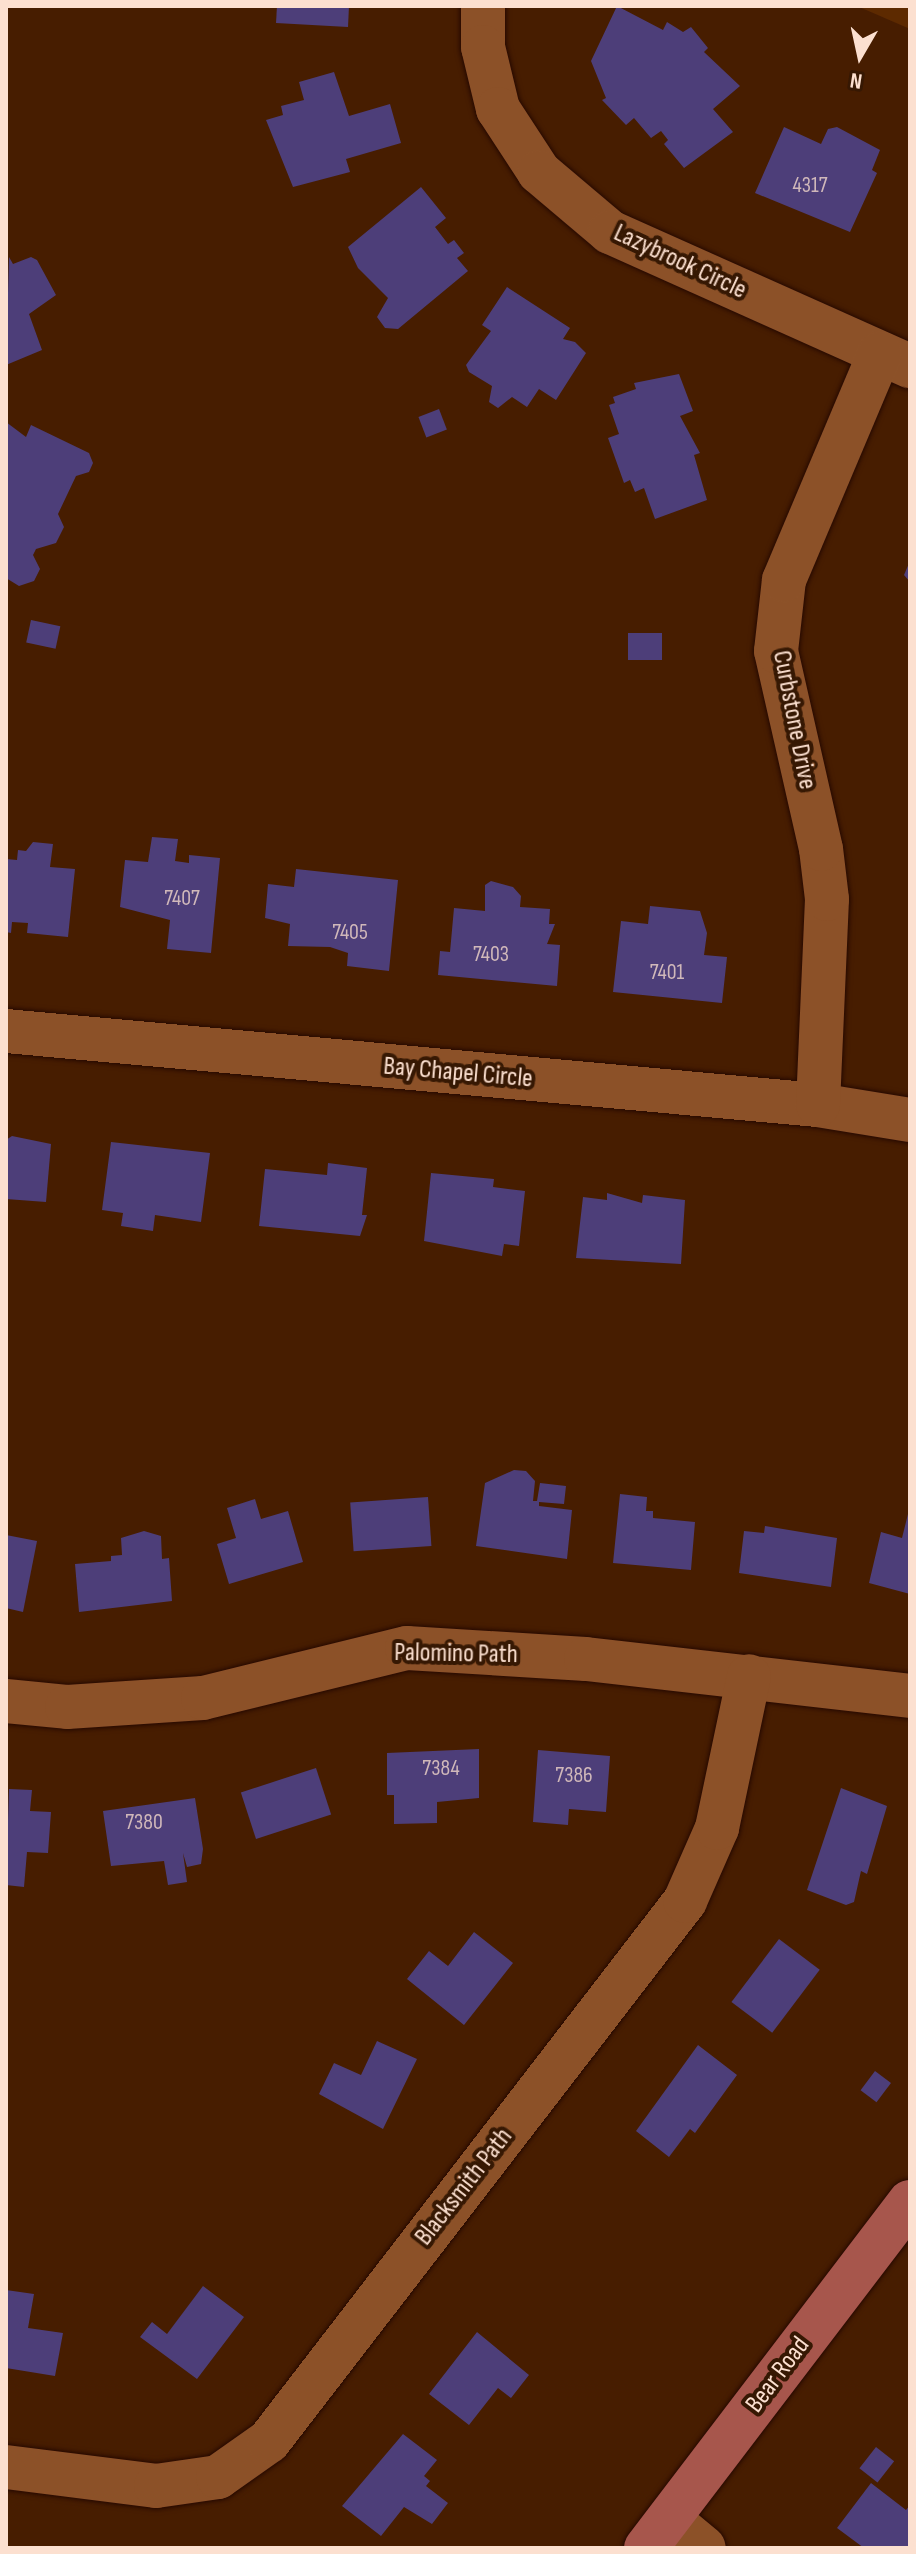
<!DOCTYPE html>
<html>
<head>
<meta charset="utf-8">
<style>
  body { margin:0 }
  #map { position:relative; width:916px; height:2554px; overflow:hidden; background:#471d00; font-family:"Sofia Sans Condensed",sans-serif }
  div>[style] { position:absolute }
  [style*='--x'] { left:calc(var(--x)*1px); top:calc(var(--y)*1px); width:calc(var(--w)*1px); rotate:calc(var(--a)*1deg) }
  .green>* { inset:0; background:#5d2a00 }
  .building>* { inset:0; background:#4d3e79; transform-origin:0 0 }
  .roads { filter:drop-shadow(0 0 2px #260900) drop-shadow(0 0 2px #260900) }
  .street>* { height:44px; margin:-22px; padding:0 22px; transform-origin:22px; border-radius:22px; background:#8c5128 }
  .secondary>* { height:44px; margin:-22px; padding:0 22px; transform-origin:22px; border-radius:22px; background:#a7564c }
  span { translate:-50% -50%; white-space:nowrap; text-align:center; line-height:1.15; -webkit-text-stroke:8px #361803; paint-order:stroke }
  .number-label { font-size:22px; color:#d0b8ba }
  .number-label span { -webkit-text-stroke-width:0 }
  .street-label { font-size:26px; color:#fce0d0 }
  .frame { position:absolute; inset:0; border:8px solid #fce0d0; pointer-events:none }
  .north { position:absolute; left:820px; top:16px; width:80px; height:80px; -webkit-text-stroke:6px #361803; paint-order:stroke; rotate:189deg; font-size:22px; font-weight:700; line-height:32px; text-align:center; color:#fce0d0 }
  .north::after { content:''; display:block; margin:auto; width:28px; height:36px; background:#fce0d0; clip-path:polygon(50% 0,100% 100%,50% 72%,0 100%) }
</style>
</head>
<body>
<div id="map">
  <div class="green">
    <div style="clip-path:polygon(857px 6px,910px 6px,910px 29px)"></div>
  </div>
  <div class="building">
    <div style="clip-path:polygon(277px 6px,349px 6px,348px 27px,276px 23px)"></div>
    <div style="clip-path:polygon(617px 6px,663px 30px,667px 22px,683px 32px,691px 27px,708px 48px,704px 52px,740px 86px,713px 109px,733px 132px,684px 168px,664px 144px,668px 140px,661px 131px,651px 138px,634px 118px,626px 125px,602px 100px,606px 98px,591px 61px)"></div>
    <div style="clip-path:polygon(334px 72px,349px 116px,390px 104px,401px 143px,346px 159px,350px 172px,293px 187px,266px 120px,283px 115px,281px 106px,304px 100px,299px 82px)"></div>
    <div style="clip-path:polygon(784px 127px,821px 144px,828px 129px,837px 127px,880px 150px,872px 170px,877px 173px,850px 232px,755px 193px)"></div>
    <div style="clip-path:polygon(421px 187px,446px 218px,435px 227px,448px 244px,454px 240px,464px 253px,457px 258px,468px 271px,398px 329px,385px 328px,377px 317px,388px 298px,358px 268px,348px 247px)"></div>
    <div style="clip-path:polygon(9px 257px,13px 264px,31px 257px,37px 260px,56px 295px,29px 314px,42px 350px,6px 365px)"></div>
    <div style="clip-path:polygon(507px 287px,570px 328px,563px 339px,575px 342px,586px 353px,556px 400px,539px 389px,527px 407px,512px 397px,498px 408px,489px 402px,492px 386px,469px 372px,466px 365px,491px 331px,482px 325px)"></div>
    <div style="clip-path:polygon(679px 374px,693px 411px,680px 416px,700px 453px,694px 455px,707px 500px,655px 519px,644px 488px,635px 492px,630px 480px,624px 483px,608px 438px,619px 434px,609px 405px,615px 403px,613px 397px,636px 389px,634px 383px)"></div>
    <div style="left:439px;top:409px;width:22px;height:22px;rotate:69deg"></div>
    <div style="clip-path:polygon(6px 422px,26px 437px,31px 425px,89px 453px,93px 463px,89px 472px,76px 476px,58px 514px,64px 527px,56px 543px,36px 549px,33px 555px,40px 569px,34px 581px,19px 586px,6px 578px)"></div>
    <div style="clip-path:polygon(910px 561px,910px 582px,904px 575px)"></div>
    <div style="left:31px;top:620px;width:30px;height:23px;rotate:12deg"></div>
    <div style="left:628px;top:633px;width:34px;height:27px"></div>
    <div style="clip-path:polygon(152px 837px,178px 839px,175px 861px,189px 863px,189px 855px,220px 858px,211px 953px,167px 949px,170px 920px,120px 907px,125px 860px,148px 862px)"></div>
    <div style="clip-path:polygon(33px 842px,53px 844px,50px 867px,75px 869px,68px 937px,27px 933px,28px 923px,12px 922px,11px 933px,6px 932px,6px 859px,17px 860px,18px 850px,26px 851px)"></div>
    <div style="clip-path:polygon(296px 869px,398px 880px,389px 971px,347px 966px,348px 953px,330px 947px,288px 946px,290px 924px,265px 918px,268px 884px,294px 887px)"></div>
    <div style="clip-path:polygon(491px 881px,513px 887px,521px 896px,520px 907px,550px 909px,549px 924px,555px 924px,547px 944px,560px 945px,557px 986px,438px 975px,440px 951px,450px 952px,454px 908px,485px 911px,485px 885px)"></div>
    <div style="clip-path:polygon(650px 906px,700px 911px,707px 933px,704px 955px,727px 957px,722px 1003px,613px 992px,621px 921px,648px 924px)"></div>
    <div style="clip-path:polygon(12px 1136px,51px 1144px,46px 1202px,6px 1199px,6px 1140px)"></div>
    <div style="clip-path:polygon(111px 1142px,210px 1153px,201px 1222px,155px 1215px,153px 1231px,121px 1226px,123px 1213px,102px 1210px)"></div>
    <div style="clip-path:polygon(328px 1163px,367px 1168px,362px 1215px,367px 1215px,360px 1236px,259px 1226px,265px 1169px,327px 1175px)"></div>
    <div style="clip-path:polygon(431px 1173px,494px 1179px,493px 1187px,525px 1191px,519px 1246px,504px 1244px,502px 1256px,424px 1241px)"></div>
    <div style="clip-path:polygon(607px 1193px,642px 1203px,643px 1195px,685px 1200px,681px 1264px,576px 1258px,583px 1197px,607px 1200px)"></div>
    <div style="clip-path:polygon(514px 1470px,526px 1471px,535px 1481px,533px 1501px,537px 1501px,540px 1483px,566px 1486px,564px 1504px,539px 1502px,539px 1506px,572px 1510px,567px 1559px,476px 1546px,485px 1483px)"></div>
    <div style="clip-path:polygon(620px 1494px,647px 1497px,646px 1511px,653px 1511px,653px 1518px,695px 1522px,691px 1570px,613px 1563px)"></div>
    <div style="left:428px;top:1497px;width:49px;height:78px;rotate:86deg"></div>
    <div style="clip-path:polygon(255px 1499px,261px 1519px,288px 1511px,303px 1562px,229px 1584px,217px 1544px,236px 1538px,227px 1508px)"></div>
    <div style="clip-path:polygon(909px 1510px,910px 1594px,869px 1583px,881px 1532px,902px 1538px)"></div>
    <div style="clip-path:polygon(765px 1526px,837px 1538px,831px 1587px,739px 1573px,744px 1531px,764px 1533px)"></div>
    <div style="clip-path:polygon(144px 1531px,161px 1536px,162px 1559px,169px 1558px,172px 1601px,79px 1612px,75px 1564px,111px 1561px,111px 1556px,122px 1555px,121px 1538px)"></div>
    <div style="clip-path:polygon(6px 1535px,37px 1541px,23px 1612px,6px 1608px)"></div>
    <div style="clip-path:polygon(479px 1749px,479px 1798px,437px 1802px,437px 1823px,394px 1824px,394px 1795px,387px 1795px,387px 1753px)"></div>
    <div style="clip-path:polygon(538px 1750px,610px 1756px,606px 1812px,569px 1809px,568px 1825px,533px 1822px)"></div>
    <div style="left:316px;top:1768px;width:49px;height:79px;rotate:72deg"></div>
    <div style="clip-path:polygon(841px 1788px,887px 1806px,867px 1874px,861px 1871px,854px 1902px,846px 1905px,807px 1890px)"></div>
    <div style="clip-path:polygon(9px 1789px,32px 1790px,30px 1811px,51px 1812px,48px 1853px,27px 1852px,24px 1887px,6px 1885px)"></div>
    <div style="clip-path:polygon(195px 1798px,203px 1849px,201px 1864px,187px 1867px,183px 1853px,187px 1882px,168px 1885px,164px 1861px,111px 1866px,103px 1811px)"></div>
    <div style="clip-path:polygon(474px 1932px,513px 1963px,464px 2025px,407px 1979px,429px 1951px,448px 1966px)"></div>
    <div style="left:779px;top:1939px;width:51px;height:79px;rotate:37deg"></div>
    <div style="clip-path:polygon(377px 2041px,417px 2059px,383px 2129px,319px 2094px,334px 2063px,361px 2075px)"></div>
    <div style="clip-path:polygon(698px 2045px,737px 2075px,695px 2133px,690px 2129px,669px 2157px,636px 2131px)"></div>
    <div style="left:875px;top:2071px;width:20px;height:24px;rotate:37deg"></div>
    <div style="clip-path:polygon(203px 2286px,244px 2317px,197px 2379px,140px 2337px,152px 2322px,167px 2334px)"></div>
    <div style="clip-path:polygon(6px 2290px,34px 2294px,28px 2328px,63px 2333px,55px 2376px,6px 2368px)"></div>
    <div style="clip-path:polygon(477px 2332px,529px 2375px,511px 2398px,498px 2388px,469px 2425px,429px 2394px)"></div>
    <div style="clip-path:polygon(403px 2434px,437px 2460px,424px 2476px,430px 2481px,426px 2486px,448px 2503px,432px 2524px,404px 2507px,381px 2536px,342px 2506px)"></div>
    <div style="left:876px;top:2447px;width:23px;height:27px;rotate:38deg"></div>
    <div style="clip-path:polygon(871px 2483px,906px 2510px,910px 2505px,910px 2548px,864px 2548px,837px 2528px)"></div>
  </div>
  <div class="roads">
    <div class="street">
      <div style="--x:483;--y:6;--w:41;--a:90"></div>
      <div style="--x:483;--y:47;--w:64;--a:76.4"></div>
      <div style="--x:498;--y:109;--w:75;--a:56.9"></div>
      <div style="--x:539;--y:172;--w:93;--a:40.2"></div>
      <div style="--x:610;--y:232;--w:329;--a:24.1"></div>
      <div style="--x:6;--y:1031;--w:815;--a:5.21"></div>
      <div style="--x:818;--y:1105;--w:93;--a:9.3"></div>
      <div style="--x:818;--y:1105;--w:206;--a:-87.5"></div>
      <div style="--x:827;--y:899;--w:50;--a:-96.8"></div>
      <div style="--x:821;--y:849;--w:203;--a:-102.8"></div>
      <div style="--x:776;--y:651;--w:71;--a:-83.6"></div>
      <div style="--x:784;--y:580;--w:246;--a:-67.1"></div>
      <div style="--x:6;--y:1701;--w:61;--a:5.6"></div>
      <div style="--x:67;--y:1707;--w:136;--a:-3.8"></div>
      <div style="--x:203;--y:1698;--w:210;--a:-13.8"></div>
      <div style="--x:407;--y:1648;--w:179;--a:3.5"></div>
      <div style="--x:586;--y:1659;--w:326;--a:6.5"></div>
      <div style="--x:6;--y:2467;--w:151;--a:7.2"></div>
      <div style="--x:156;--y:2486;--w:63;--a:-8.3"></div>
      <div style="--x:218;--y:2477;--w:62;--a:-35.2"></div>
      <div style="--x:269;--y:2441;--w:682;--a:-52.39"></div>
      <div style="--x:685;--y:1901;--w:80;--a:-66.3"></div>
      <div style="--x:717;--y:1828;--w:155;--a:-78.1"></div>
      <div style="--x:669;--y:2519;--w:45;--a:39.6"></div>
    </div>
    <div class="secondary">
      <div style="--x:646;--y:2548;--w:435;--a:-52.7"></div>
    </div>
  </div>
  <div class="number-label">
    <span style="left:810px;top:186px">4317</span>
    <span style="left:182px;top:899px">7407</span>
    <span style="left:350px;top:933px">7405</span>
    <span style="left:491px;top:955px">7403</span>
    <span style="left:667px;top:973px">7401</span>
    <span style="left:441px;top:1769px">7384</span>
    <span style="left:574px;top:1776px">7386</span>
    <span style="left:144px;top:1823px">7380</span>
  </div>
  <div class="street-label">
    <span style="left:680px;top:262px;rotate:25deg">Lazybrook Circle</span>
    <span style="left:794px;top:720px;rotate:79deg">Curbstone Drive</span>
    <span style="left:458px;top:1073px;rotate:5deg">Bay Chapel Circle</span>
    <span style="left:456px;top:1654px;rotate:1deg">Palomino Path</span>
    <span style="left:464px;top:2187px;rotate:-52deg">Blacksmith Path</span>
    <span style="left:778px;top:2375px;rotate:-53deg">Bear Road</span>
  </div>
  <div class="frame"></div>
  <div class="north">N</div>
</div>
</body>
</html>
